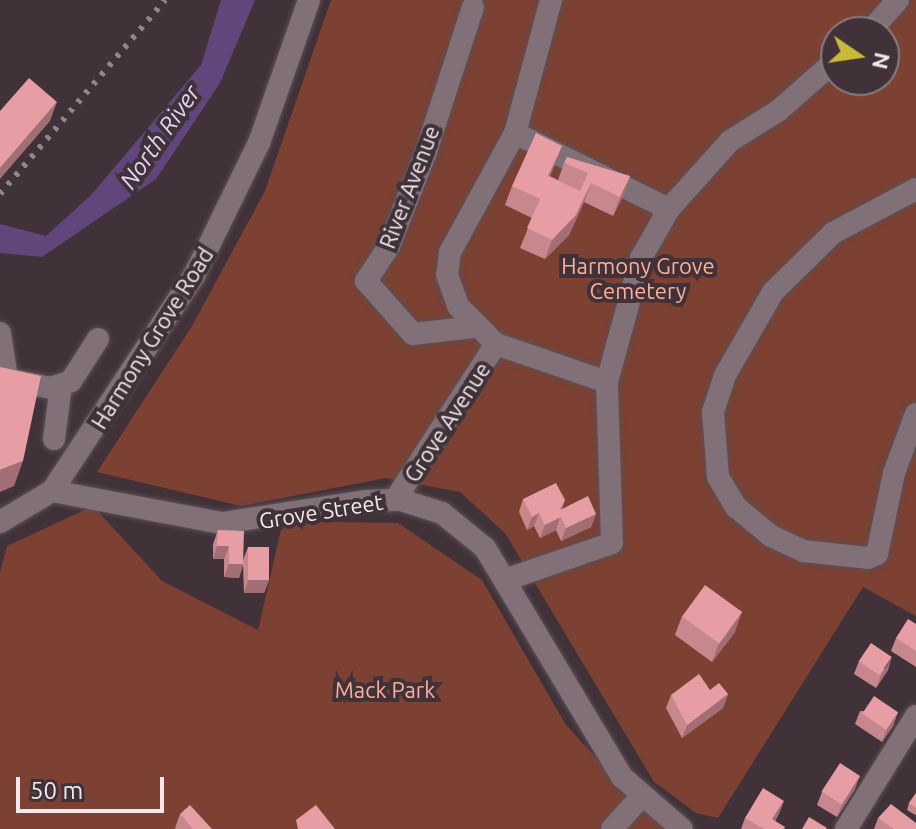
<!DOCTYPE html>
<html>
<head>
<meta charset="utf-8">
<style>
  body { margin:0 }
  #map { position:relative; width:916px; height:829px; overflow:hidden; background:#403238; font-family:Ubuntu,sans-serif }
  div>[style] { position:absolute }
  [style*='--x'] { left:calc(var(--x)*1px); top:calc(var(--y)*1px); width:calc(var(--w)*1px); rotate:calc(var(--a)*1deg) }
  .green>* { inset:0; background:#7c4132 }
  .water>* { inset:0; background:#60467a }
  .roads { filter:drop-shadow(0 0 2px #5c4f55) drop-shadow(0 0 2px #5c4f55) }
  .minor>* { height:22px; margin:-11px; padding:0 11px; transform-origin:11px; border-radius:11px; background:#817077 }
  .rail>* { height:6px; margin-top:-3px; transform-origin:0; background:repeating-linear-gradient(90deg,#91858a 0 4px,transparent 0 12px) }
  .wall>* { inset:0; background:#c6878d }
  .shaded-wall>* { inset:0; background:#a16e73 }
  .building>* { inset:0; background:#e69da4; transform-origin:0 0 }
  span { translate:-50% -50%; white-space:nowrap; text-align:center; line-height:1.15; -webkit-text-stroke:8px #403238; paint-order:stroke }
  .street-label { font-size:22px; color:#f3e9ed }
  .park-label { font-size:22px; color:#fbaf9b }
  .water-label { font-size:24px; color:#e3d4f5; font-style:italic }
  .north { position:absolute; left:820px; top:16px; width:80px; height:80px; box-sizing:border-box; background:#403238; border:2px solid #887b80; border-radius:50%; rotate:103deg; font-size:22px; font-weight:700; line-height:32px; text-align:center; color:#f3e9ed }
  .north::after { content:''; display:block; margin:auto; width:28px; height:36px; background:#caba3a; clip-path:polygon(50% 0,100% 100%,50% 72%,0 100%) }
  .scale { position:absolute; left:16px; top:777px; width:148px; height:36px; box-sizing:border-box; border:4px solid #f3e9ed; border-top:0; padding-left:10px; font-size:24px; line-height:28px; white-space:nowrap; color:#f3e9ed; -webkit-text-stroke:6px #403238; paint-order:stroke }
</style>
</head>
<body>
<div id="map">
  <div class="green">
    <div style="clip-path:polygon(evenodd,331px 0,916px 0,916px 616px,863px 587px,718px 818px,696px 813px,654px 782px,505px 533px,460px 492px,386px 478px,241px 506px,97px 472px,192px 326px,265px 191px,331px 0,836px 32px,884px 32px,884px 80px,836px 80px,836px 32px)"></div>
    <div style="clip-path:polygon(93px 506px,162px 581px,258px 630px,283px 521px,398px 523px,482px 580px,566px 725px,644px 810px,678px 829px,0 829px,0 572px,7px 546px)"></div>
  </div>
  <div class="water">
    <div style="clip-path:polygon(221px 0,255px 0,220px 83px,156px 179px,42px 257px,0 253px,0 224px,46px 236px,92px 194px,201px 65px)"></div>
  </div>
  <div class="roads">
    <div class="minor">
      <div style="--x:551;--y:0;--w:138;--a:105.1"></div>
      <div style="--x:515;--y:133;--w:136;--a:118.6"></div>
      <div style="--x:450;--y:252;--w:23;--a:97"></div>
      <div style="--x:447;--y:275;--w:33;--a:70"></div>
      <div style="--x:458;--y:306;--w:54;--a:45"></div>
      <div style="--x:496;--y:344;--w:117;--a:18.9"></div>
      <div style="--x:473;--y:7;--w:152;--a:108"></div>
      <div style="--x:426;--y:152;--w:101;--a:111.5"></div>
      <div style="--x:389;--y:246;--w:42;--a:123.3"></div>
      <div style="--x:366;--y:281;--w:71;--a:48.4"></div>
      <div style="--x:413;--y:334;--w:61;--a:-6.5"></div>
      <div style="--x:869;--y:32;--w:43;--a:-47.8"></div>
      <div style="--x:515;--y:133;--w:172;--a:26.3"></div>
      <div style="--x:916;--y:189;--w:94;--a:152.1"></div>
      <div style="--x:833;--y:233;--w:84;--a:135.5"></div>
      <div style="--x:773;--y:292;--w:96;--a:120"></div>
      <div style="--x:725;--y:375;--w:39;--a:108"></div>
      <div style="--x:713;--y:412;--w:65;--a:85.6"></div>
      <div style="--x:718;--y:477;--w:35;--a:59"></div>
      <div style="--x:736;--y:507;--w:45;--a:39.6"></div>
      <div style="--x:771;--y:536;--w:35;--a:25"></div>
      <div style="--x:803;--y:551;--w:65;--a:6.1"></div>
      <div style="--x:868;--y:558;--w:10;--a:-24"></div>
      <div style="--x:877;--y:554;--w:83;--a:-78.1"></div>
      <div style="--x:894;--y:473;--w:63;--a:-69.6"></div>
      <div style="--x:0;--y:333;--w:47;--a:81.3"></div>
      <div style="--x:7;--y:379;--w:45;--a:11.6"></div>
      <div style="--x:51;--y:388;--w:21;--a:-19"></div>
      <div style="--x:71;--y:381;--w:50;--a:-57.3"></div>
      <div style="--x:54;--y:439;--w:54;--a:-82.6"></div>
      <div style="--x:52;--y:491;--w:173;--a:10.7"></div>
      <div style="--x:222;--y:523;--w:146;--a:-8.7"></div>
      <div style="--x:366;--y:501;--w:35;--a:-2"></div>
      <div style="--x:401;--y:500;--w:43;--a:17.6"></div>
      <div style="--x:442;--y:513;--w:55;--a:39.1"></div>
      <div style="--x:485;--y:548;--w:267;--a:59.1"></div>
      <div style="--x:622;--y:777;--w:79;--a:40.9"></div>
      <div style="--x:395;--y:500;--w:186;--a:-57.1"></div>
      <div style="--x:0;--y:522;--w:61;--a:-30.8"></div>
      <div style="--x:52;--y:491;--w:258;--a:-56.6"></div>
      <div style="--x:194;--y:276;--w:148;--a:-64"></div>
      <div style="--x:259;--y:143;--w:151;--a:-70.7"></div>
      <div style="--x:505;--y:580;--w:113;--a:-19.1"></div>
      <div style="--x:612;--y:543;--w:161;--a:-91.8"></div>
      <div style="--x:607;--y:382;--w:129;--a:-74.7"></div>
      <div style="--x:641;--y:258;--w:56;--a:-60.3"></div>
      <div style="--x:669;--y:209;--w:91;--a:-48.1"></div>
      <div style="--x:730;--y:141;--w:57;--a:-32"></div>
      <div style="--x:778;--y:111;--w:77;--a:-41.3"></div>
      <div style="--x:612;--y:829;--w:43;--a:-47.8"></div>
      <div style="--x:846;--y:829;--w:133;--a:-58.2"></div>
    </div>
  </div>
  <div class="rail">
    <div style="--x:0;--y:194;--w:255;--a:-49.6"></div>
  </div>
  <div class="wall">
    <div style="clip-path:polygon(562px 146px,550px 176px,558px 180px,564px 163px,630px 176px,623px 196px,613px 216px,584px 202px,569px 235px,545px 259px,520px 248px,532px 218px,505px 205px,512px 186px)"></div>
    <div style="clip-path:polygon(523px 499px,562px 509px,596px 514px,591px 527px,561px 541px,556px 530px,540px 538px,534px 526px,527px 530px,519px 512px)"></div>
    <div style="clip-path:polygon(218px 530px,243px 560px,248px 547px,269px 580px,264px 593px,244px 593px,243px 565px,239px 578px,224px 577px,224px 559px,213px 559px,213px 544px)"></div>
    <div style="clip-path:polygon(682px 616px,735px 632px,712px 662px,675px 635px)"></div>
    <div style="clip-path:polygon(916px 624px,916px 667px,891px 651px,896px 638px)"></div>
    <div style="clip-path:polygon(859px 661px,888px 670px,876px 688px,854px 674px)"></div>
    <div style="clip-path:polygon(710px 690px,728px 694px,723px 708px,682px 738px,666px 708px,671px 695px)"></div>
    <div style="clip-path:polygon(860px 711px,898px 712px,893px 726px,882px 742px,855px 724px)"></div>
    <div style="clip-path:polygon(855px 789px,837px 817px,817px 805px,822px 792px)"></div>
    <div style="clip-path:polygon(916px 793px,916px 814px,915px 815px,907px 810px,909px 803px)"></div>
    <div style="clip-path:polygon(180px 814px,212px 829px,176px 829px,175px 828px)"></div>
    <div style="clip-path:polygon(779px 814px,775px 821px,784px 829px,741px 829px,745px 818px)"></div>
    <div style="clip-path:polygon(878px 818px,916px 829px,874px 829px)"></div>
  </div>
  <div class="shaded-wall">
    <div style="clip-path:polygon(57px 102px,50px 121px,0 179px,0 168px)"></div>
    <div style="clip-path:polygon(562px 146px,555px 165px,541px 195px,548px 176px)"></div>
    <div style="clip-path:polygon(630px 176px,623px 196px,613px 216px,620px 197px)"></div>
    <div style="clip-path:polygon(591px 183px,584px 202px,569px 235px,545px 259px,552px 240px)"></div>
    <div style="clip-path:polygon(23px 461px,14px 486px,0 492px,0 470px)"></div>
    <div style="clip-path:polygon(565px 500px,556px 530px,540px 538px,545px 525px)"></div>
    <div style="clip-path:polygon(539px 513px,534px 526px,527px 530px,532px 517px)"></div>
    <div style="clip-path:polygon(596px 514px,591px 527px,561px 541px,566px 528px)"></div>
    <div style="clip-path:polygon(217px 546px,229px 546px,224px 559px,213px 559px)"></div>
    <div style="clip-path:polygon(229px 564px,243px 564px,239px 578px,224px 577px)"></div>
    <div style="clip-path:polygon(248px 580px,269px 580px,264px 593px,244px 593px)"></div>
    <div style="clip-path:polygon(742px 612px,735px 632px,712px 662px,719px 643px)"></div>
    <div style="clip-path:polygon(892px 657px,888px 670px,876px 688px,881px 675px)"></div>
    <div style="clip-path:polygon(728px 694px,723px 708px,682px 738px,687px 725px)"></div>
    <div style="clip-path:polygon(898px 712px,893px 726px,882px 742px,887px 729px)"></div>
    <div style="clip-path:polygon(860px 776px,855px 789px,837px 817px,842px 804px)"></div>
    <div style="clip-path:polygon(784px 801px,779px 814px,770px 829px,772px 819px)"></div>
  </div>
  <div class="building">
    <div style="clip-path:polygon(29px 78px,57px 102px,0 168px,0 111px)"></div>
    <div style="clip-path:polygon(536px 133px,562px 146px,548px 176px,580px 191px,588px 173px,564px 163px,567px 157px,630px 176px,620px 197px,591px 183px,576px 215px,552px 240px,527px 228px,540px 199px,512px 186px)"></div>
    <div style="clip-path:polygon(0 367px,41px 376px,23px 461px,0 470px)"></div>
    <div style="clip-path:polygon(556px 483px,565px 500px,560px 510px,588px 496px,596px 514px,566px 528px,561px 517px,545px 525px,539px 513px,532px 517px,523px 499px)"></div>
    <div style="clip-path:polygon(218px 530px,244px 531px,243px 564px,229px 564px,229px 546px,217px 546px)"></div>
    <div style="left:248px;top:547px;width:21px;height:33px"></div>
    <div style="left:705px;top:585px;width:46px;height:39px;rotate:36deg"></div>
    <div style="clip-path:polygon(908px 619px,916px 624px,916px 651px,896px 638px)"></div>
    <div style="left:871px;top:643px;width:25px;height:22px;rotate:34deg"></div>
    <div style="clip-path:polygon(699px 674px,710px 690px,719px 683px,728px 694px,687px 725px,671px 695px)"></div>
    <div style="left:874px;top:696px;width:29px;height:21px;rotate:34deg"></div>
    <div style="left:840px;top:763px;width:24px;height:34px;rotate:33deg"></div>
    <div style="clip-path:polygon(763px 788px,784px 801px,772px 819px,785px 827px,784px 829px,764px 829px,745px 818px)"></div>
    <div style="clip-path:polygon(916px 793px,916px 808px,909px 803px)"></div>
    <div style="clip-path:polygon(891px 804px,916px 823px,916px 829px,894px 829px,878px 818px)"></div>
    <div style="clip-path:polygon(190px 805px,212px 829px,193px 829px,180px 814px)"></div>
    <div style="clip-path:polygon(316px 805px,335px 829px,298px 829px,296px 820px)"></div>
    <div style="clip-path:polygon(809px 817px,827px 828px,826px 829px,802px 829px)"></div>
  </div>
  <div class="street-label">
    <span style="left:409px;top:187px;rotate:-69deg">River Avenue</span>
    <span style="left:152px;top:338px;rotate:-58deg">Harmony Grove Road</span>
    <span style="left:447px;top:422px;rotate:-57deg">Grove Avenue</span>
    <span style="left:321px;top:511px;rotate:-9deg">Grove Street</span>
  </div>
  <div class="park-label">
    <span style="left:638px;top:278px">Harmony Grove<br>Cemetery</span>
    <span style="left:385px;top:690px">Mack Park</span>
  </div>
  <div class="water-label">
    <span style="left:160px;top:137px;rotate:-55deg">North River</span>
  </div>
  <div class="north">N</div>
  <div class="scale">50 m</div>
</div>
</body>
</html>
